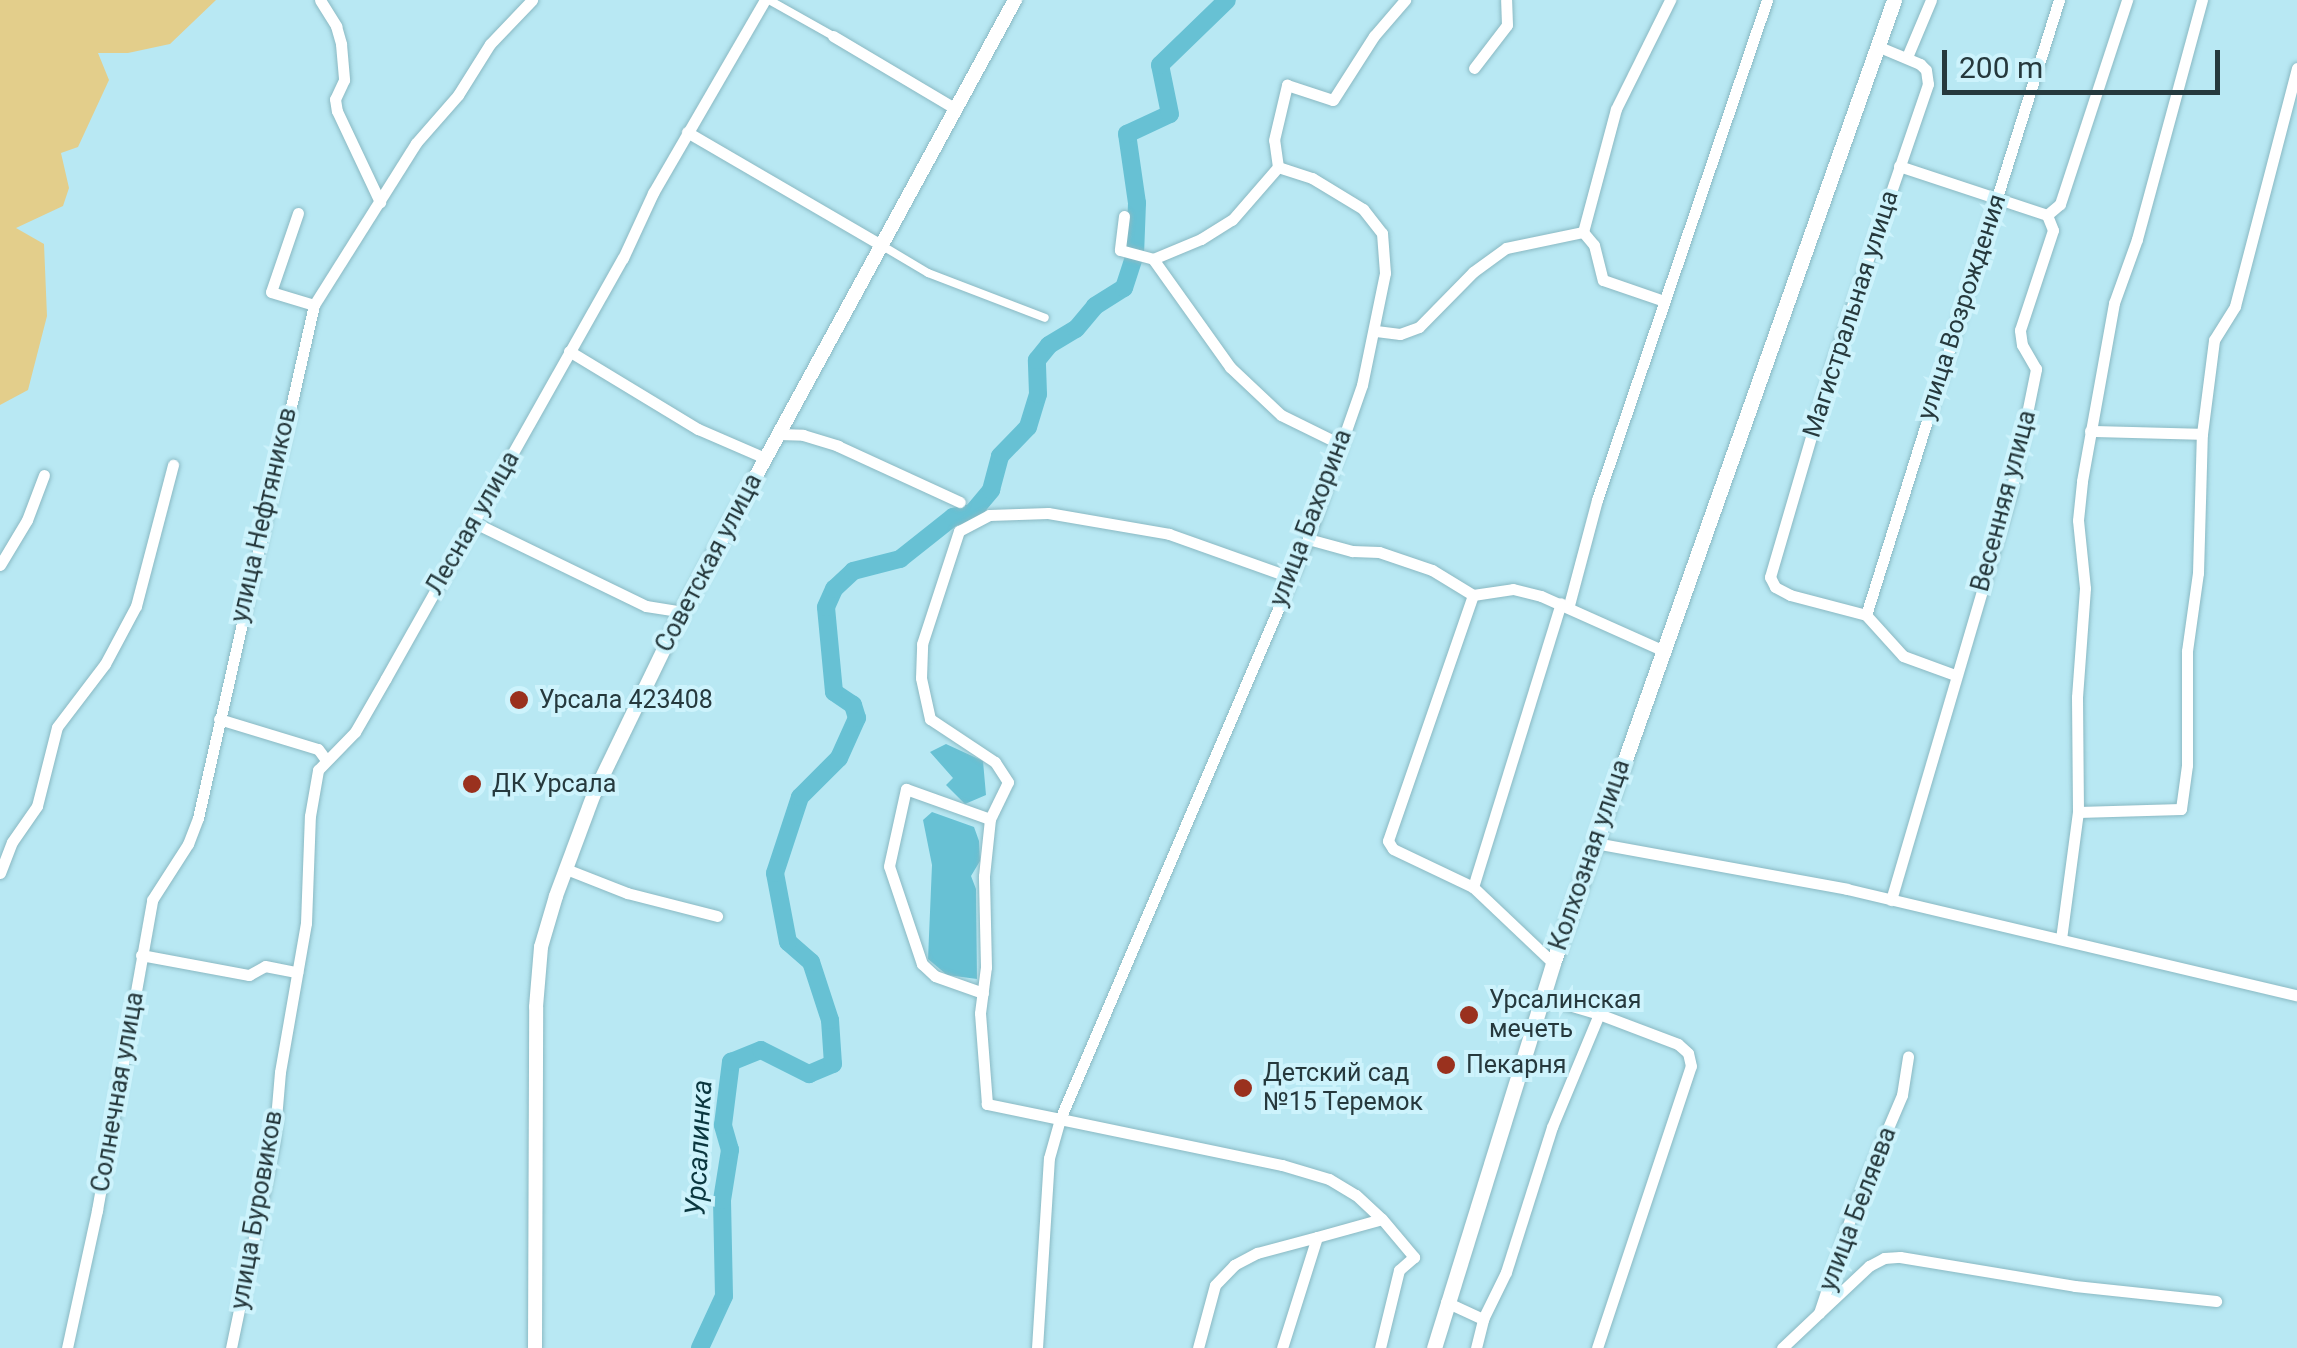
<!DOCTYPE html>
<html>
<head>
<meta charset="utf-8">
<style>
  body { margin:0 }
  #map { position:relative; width:2297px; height:1348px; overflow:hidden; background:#b8e8f3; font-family:Roboto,sans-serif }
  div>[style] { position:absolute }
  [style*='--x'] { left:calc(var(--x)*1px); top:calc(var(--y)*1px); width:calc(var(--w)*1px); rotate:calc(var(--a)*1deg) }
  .green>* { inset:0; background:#e3ce8b }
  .water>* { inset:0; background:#67c1d4 }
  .river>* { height:18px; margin:-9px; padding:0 9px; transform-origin:9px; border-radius:9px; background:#67c1d4 }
  .roads { filter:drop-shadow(0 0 2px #8ab9c3) drop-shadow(0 0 2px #8ab9c3) }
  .pedestrian>* { height:8px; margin:-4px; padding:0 4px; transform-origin:4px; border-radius:4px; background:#fff }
  .minor>* { height:11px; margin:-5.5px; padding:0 5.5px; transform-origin:5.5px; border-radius:5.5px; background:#fff }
  .tertiary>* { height:14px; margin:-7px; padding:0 7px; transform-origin:7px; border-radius:7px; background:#fff }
  .secondary>* { height:15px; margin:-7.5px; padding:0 7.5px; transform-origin:7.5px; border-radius:7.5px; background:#fff }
  .dots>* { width:28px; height:28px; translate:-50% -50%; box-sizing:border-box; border:5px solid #cdf3fc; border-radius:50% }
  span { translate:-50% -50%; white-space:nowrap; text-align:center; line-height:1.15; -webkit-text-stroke:8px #cdf3fc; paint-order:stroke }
  .street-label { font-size:25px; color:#26393d }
  .poi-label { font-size:25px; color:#26393d }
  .left { translate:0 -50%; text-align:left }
  .water-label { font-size:28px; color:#0b373f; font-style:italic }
  .scale { position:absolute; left:1942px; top:50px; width:278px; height:45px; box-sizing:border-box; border:5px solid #26393d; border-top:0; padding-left:12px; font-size:30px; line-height:35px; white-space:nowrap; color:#26393d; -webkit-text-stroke:8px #cdf3fc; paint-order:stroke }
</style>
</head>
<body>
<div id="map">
  <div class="green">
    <div style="clip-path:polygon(0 0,216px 0,170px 44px,128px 53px,98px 53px,109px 80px,78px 147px,61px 153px,69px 188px,63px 206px,16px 228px,44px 244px,47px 316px,28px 390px,0 405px)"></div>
  </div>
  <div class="water">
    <div style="clip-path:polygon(946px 744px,983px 761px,986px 795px,965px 804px,946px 785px,953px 778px,930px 752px)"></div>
    <div style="clip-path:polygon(932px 812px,974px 827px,979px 841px,980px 861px,971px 876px,976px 889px,977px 979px,947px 975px,928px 959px,932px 865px,923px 820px)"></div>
  </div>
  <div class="river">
    <div style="--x:700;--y:1348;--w:57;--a:-65.2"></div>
    <div style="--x:724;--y:1296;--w:96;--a:-91.2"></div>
    <div style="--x:722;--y:1200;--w:51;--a:-80.9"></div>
    <div style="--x:730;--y:1150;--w:26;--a:-106"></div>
    <div style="--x:723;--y:1125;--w:64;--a:-82.8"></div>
    <div style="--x:731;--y:1062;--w:32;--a:-22"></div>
    <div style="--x:761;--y:1050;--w:54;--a:26.6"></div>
    <div style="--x:809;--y:1074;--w:26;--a:-23"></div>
    <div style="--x:833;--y:1064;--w:44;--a:-93.9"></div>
    <div style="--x:830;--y:1020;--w:61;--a:-108.1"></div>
    <div style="--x:811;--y:962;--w:30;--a:-139"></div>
    <div style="--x:788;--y:942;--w:70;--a:-100.7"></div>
    <div style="--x:775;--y:873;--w:80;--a:-71.8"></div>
    <div style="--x:800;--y:797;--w:55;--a:-45"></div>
    <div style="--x:839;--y:758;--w:44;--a:-65.8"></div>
    <div style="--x:857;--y:718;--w:14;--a:-107"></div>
    <div style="--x:853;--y:705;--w:23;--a:-146"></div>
    <div style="--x:834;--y:692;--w:85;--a:-95.4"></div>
    <div style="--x:826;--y:607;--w:20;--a:-66"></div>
    <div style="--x:834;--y:589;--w:26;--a:-43"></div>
    <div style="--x:853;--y:571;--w:49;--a:-14.3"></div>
    <div style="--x:900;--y:559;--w:68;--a:-38.4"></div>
    <div style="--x:953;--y:517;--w:19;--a:-12"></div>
    <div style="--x:972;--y:513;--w:30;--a:-50"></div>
    <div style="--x:991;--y:490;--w:35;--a:-75"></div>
    <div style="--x:1000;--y:456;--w:40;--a:-46"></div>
    <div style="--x:1028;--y:427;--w:34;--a:-73"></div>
    <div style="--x:1038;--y:394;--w:34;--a:-92"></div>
    <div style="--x:1037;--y:360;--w:19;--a:-51"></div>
    <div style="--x:1049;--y:345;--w:31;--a:-31"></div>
    <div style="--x:1076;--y:329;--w:30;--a:-50"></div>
    <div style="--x:1095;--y:306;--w:34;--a:-32"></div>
    <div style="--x:1124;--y:288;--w:35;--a:-72"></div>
    <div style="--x:1135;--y:255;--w:52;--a:-87.8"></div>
    <div style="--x:1137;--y:203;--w:70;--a:-98.2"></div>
    <div style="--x:1127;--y:134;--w:47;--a:-24.9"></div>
    <div style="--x:1170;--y:114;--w:50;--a:-101.5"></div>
    <div style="--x:1160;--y:65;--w:93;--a:-44.1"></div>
  </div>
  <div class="roads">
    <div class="pedestrian">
      <div style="--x:769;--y:0;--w:73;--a:29.4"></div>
      <div style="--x:881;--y:245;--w:55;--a:30.8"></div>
      <div style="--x:928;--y:273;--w:125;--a:21"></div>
    </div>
    <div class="minor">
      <div style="--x:320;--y:0;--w:31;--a:58"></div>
      <div style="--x:336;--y:26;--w:19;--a:74"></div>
      <div style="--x:341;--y:44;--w:36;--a:85"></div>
      <div style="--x:344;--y:80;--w:21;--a:115"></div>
      <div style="--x:335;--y:99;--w:12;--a:81"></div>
      <div style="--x:337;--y:111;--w:101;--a:64.7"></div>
      <div style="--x:833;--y:36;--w:143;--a:30.7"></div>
      <div style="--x:1877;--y:46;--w:47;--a:22.7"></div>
      <div style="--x:1920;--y:64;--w:8;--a:45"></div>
      <div style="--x:1926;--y:70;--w:14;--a:82"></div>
      <div style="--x:1928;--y:84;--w:297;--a:108.9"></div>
      <div style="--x:1832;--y:365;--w:221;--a:106.3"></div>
      <div style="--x:1770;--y:577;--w:11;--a:63"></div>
      <div style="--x:1775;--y:587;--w:17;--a:28"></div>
      <div style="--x:1790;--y:595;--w:79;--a:14.7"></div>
      <div style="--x:1866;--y:615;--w:55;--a:47.9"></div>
      <div style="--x:1903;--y:656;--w:55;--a:20.1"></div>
      <div style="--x:1907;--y:57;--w:62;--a:-67.2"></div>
      <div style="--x:1474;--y:68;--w:54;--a:-52.5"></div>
      <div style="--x:1507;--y:25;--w:25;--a:-92"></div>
      <div style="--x:687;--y:132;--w:225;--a:30.2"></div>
      <div style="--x:1899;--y:166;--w:156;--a:18.3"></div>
      <div style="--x:1278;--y:167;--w:27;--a:-98"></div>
      <div style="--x:1274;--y:140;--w:57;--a:-76.7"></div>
      <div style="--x:1287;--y:85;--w:48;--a:18.1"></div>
      <div style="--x:1333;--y:100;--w:76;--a:-57.4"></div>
      <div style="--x:1374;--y:36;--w:48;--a:-49.3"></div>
      <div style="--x:298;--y:213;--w:83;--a:108.9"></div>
      <div style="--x:271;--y:292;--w:45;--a:16.8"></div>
      <div style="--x:2047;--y:215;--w:17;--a:-40"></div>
      <div style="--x:2060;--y:204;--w:215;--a:-71.8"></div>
      <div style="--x:1124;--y:216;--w:34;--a:97"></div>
      <div style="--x:1120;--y:250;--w:34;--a:15"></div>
      <div style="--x:1153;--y:259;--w:52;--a:-22.6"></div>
      <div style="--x:1201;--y:239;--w:36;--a:-32"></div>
      <div style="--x:1232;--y:220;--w:70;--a:-49"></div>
      <div style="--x:1278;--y:167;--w:36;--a:18"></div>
      <div style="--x:1312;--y:178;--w:60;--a:31.3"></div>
      <div style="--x:1363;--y:209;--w:31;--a:52"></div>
      <div style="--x:1382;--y:233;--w:40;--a:85.7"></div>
      <div style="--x:1385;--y:273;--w:114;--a:101.6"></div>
      <div style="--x:1362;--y:385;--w:163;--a:109.3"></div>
      <div style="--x:1308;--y:539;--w:631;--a:113.15"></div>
      <div style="--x:1060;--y:1119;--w:75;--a:-168.4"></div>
      <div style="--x:987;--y:1104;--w:91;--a:-94.4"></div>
      <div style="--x:980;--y:1013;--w:46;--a:-82.6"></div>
      <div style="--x:986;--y:967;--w:91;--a:-91.3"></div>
      <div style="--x:984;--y:876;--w:57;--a:-84"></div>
      <div style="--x:990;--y:819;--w:41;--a:-64.1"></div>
      <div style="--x:1008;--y:782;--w:24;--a:-123"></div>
      <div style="--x:995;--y:762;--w:78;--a:-146.5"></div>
      <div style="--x:930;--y:719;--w:42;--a:-102.4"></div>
      <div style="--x:921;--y:678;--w:34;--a:-88"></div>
      <div style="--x:922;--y:644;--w:119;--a:-71.9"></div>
      <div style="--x:959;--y:531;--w:34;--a:-28"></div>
      <div style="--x:989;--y:515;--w:59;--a:-1.9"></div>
      <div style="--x:1048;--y:513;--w:123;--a:9.8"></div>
      <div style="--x:1169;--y:534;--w:128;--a:19.6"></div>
      <div style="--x:1583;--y:232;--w:17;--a:50"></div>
      <div style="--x:1594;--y:245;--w:36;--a:76"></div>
      <div style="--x:1603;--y:280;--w:65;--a:19"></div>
      <div style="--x:1153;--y:259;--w:133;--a:54.5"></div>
      <div style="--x:1230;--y:367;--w:70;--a:43.3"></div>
      <div style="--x:1281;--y:415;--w:66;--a:26.2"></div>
      <div style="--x:1376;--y:331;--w:24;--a:7"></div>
      <div style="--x:1400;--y:334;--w:20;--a:-20"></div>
      <div style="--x:1419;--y:327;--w:77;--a:-45.5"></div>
      <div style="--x:1473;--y:272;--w:41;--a:-36"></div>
      <div style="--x:1506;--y:248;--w:79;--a:-11.7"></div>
      <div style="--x:1583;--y:232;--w:127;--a:-75"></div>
      <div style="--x:1616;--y:109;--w:122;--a:-63.6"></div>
      <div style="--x:569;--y:351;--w:151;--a:31.2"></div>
      <div style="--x:698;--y:429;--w:73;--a:23.4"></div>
      <div style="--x:2090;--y:431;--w:112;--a:1.5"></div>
      <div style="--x:779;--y:434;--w:24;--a:2"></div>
      <div style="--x:803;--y:435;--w:37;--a:17"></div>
      <div style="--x:838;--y:446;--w:134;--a:24.7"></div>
      <div style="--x:475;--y:523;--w:190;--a:25.9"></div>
      <div style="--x:646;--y:606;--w:36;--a:9"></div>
      <div style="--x:1308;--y:539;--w:46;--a:15.3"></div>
      <div style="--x:1352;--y:551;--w:27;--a:2"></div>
      <div style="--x:1379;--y:552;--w:56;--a:18.8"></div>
      <div style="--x:1432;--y:570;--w:48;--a:31.4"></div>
      <div style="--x:1473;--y:595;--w:40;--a:-8.5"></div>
      <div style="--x:1513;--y:589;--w:29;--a:14"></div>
      <div style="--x:1541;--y:596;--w:133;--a:24.1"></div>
      <div style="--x:0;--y:565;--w:52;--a:-59"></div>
      <div style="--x:27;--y:520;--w:48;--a:-69.3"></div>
      <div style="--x:1473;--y:595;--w:260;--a:109.1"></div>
      <div style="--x:1388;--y:841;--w:9;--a:58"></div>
      <div style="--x:1393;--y:849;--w:89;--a:25.4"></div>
      <div style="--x:1473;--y:887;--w:110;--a:43.5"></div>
      <div style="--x:1569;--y:605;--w:109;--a:-75.1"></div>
      <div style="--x:1597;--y:500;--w:528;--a:-71.22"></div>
      <div style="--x:1866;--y:615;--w:645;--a:-72.58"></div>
      <div style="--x:219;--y:719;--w:103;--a:16.9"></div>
      <div style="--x:318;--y:749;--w:14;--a:54"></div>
      <div style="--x:2078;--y:812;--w:103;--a:-1.7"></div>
      <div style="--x:2181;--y:809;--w:44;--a:-82.2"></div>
      <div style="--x:2187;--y:765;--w:114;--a:-90"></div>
      <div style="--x:2187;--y:651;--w:79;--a:-82"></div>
      <div style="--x:2198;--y:573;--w:139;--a:-88.4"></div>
      <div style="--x:2202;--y:434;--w:95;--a:-82.7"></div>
      <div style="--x:2214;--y:340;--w:40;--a:-58"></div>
      <div style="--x:2235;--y:306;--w:246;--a:-75.4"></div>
      <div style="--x:1595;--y:843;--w:256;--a:10.3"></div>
      <div style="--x:1847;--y:889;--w:462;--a:13.3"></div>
      <div style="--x:566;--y:869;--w:66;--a:21.5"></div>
      <div style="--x:627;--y:893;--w:93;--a:14.3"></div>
      <div style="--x:0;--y:873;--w:33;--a:-69"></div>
      <div style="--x:12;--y:842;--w:44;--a:-55.2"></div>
      <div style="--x:37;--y:806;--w:81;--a:-75.8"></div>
      <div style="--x:57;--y:727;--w:79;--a:-52.7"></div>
      <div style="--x:105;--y:664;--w:66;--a:-61.9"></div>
      <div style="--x:136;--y:606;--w:146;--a:-75.3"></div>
      <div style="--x:1473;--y:887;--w:297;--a:-72.8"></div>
      <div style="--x:1891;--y:900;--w:425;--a:-73.6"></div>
      <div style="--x:2011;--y:492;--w:126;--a:-78.5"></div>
      <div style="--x:2036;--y:369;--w:28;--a:-120"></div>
      <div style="--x:2022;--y:345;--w:15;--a:-98"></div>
      <div style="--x:2020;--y:330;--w:105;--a:-71.7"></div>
      <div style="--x:2053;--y:230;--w:16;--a:-112"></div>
      <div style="--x:2061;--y:939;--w:128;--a:-82.4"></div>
      <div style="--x:2078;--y:812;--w:115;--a:-90.5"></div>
      <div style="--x:2077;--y:697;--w:109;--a:-85.8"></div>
      <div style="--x:2085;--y:588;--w:68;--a:-95.9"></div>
      <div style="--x:2078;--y:520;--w:39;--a:-84"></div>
      <div style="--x:2082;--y:481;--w:181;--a:-79.8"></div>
      <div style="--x:2114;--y:303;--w:68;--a:-70.2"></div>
      <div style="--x:2137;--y:239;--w:248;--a:-74.8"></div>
      <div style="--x:141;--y:955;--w:110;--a:10.5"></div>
      <div style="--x:249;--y:975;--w:18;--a:-29"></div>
      <div style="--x:265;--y:966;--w:33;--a:11"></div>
      <div style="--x:983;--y:993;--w:51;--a:-160.5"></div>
      <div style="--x:935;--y:976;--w:18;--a:-137"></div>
      <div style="--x:922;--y:964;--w:103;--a:-108.6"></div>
      <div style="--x:889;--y:866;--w:79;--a:-77.6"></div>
      <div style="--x:906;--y:789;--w:89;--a:19.7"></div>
      <div style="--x:1446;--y:1302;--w:41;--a:24.7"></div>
      <div style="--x:1483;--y:1319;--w:52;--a:-63.9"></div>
      <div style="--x:1506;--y:1272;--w:152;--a:-72.4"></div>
      <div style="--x:1552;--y:1127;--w:122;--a:-67.4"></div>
      <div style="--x:1599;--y:1014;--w:59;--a:-163.4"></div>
      <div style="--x:1819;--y:1313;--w:69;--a:-43.2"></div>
      <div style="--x:1869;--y:1266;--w:17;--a:-28"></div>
      <div style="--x:1884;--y:1258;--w:16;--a:-4"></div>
      <div style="--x:1900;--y:1257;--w:177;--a:9.4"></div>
      <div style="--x:2075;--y:1286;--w:142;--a:6.1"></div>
      <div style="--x:67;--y:1348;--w:141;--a:-77.7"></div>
      <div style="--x:97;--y:1210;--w:315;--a:-79.9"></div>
      <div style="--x:152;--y:900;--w:67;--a:-57.3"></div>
      <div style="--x:188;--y:844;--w:28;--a:-69"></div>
      <div style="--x:198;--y:818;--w:526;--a:-77.26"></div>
      <div style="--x:314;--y:305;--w:191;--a:-57.8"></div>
      <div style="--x:416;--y:143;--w:64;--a:-48.8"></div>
      <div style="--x:458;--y:95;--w:60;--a:-57.9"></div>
      <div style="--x:490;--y:44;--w:61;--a:-46.3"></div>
      <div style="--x:231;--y:1348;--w:210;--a:-78.2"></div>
      <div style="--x:274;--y:1142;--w:70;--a:-85.1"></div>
      <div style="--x:280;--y:1072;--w:151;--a:-80.1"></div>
      <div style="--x:306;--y:923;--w:107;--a:-87.9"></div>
      <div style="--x:310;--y:816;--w:47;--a:-80.1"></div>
      <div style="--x:318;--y:770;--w:53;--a:-45.8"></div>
      <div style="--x:355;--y:732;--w:62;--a:-60.1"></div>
      <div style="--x:386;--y:678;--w:482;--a:-60.6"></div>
      <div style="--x:623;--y:258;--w:72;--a:-65.2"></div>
      <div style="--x:653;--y:193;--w:223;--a:-59.9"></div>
      <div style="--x:1037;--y:1348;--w:190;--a:-86.4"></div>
      <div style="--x:1049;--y:1158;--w:41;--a:-74.2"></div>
      <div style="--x:1060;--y:1119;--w:227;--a:11.7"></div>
      <div style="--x:1282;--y:1165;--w:49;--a:16.6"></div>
      <div style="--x:1329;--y:1179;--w:31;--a:31"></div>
      <div style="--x:1356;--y:1195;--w:35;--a:43"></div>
      <div style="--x:1198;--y:1348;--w:65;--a:-74.9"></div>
      <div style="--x:1215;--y:1285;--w:28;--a:-46"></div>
      <div style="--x:1234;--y:1265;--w:26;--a:-28"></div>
      <div style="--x:1257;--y:1253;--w:62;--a:-14.9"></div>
      <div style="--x:1282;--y:1348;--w:116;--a:-72.5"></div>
      <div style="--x:1317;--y:1237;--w:67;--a:-15.5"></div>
      <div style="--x:1382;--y:1219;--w:50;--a:49.9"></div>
      <div style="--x:1414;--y:1257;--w:20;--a:139"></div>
      <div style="--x:1399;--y:1270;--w:80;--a:103.7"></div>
      <div style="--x:1476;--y:1348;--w:30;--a:-76"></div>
      <div style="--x:1597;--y:1348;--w:297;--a:-71.6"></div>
      <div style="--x:1691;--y:1066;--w:13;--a:-103"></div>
      <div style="--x:1688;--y:1053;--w:13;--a:-138"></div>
      <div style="--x:1678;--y:1044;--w:85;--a:-159.2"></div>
      <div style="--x:1782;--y:1348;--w:51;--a:-43.4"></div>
      <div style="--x:1819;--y:1313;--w:108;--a:-71.7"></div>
      <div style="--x:1853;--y:1210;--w:125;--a:-66.9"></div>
      <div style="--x:1902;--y:1095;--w:39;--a:-81"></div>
    </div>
    <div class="tertiary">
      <div style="--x:535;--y:1348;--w:341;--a:-89.8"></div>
      <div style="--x:536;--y:1007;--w:60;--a:-85.2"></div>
      <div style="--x:541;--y:947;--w:53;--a:-73.6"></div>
      <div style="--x:556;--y:896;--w:109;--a:-69.6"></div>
      <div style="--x:594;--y:794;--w:202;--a:-64.2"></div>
      <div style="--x:682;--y:612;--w:697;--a:-61.45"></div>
    </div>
    <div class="secondary">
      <div style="--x:1434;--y:1348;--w:403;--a:-72.8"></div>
      <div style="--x:1553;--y:963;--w:1022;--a:-70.5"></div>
    </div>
  </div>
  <div class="dots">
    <div style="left:519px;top:700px;background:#9a311e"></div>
    <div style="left:472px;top:784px;background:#9a311e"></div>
    <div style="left:1469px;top:1015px;background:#9a311e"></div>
    <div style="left:1446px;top:1065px;background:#9a311e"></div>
    <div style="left:1243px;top:1088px;background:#9a311e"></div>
  </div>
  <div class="street-label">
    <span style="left:1962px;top:307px;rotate:-72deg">улица Возрождения</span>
    <span style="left:1851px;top:314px;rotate:-72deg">Магистральная улица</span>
    <span style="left:2004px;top:501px;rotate:-75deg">Весенняя улица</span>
    <span style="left:264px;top:515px;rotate:-77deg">улица Нефтяников</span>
    <span style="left:1311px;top:518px;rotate:-69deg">улица Бахорина</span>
    <span style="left:473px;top:523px;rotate:-60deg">Лесная улица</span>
    <span style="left:709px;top:563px;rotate:-62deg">Советская улица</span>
    <span style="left:1590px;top:855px;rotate:-71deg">Колхозная улица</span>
    <span style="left:118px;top:1092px;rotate:-80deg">Солнечная улица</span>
    <span style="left:1858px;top:1209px;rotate:-69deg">улица Беляева</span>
    <span style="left:257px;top:1210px;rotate:-80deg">улица Буровиков</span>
  </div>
  <div class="poi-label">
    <span class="left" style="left:539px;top:700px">Урсала 423408</span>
    <span class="left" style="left:492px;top:784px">ДК Урсала</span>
    <span class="left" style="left:1489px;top:1015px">Урсалинская<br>мечеть</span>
    <span class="left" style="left:1466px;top:1065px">Пекарня</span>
    <span class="left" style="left:1263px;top:1088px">Детский сад<br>№15 Теремок</span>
  </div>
  <div class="water-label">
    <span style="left:699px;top:1148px;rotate:-87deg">Урсалинка</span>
  </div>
  <div class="scale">200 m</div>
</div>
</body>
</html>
